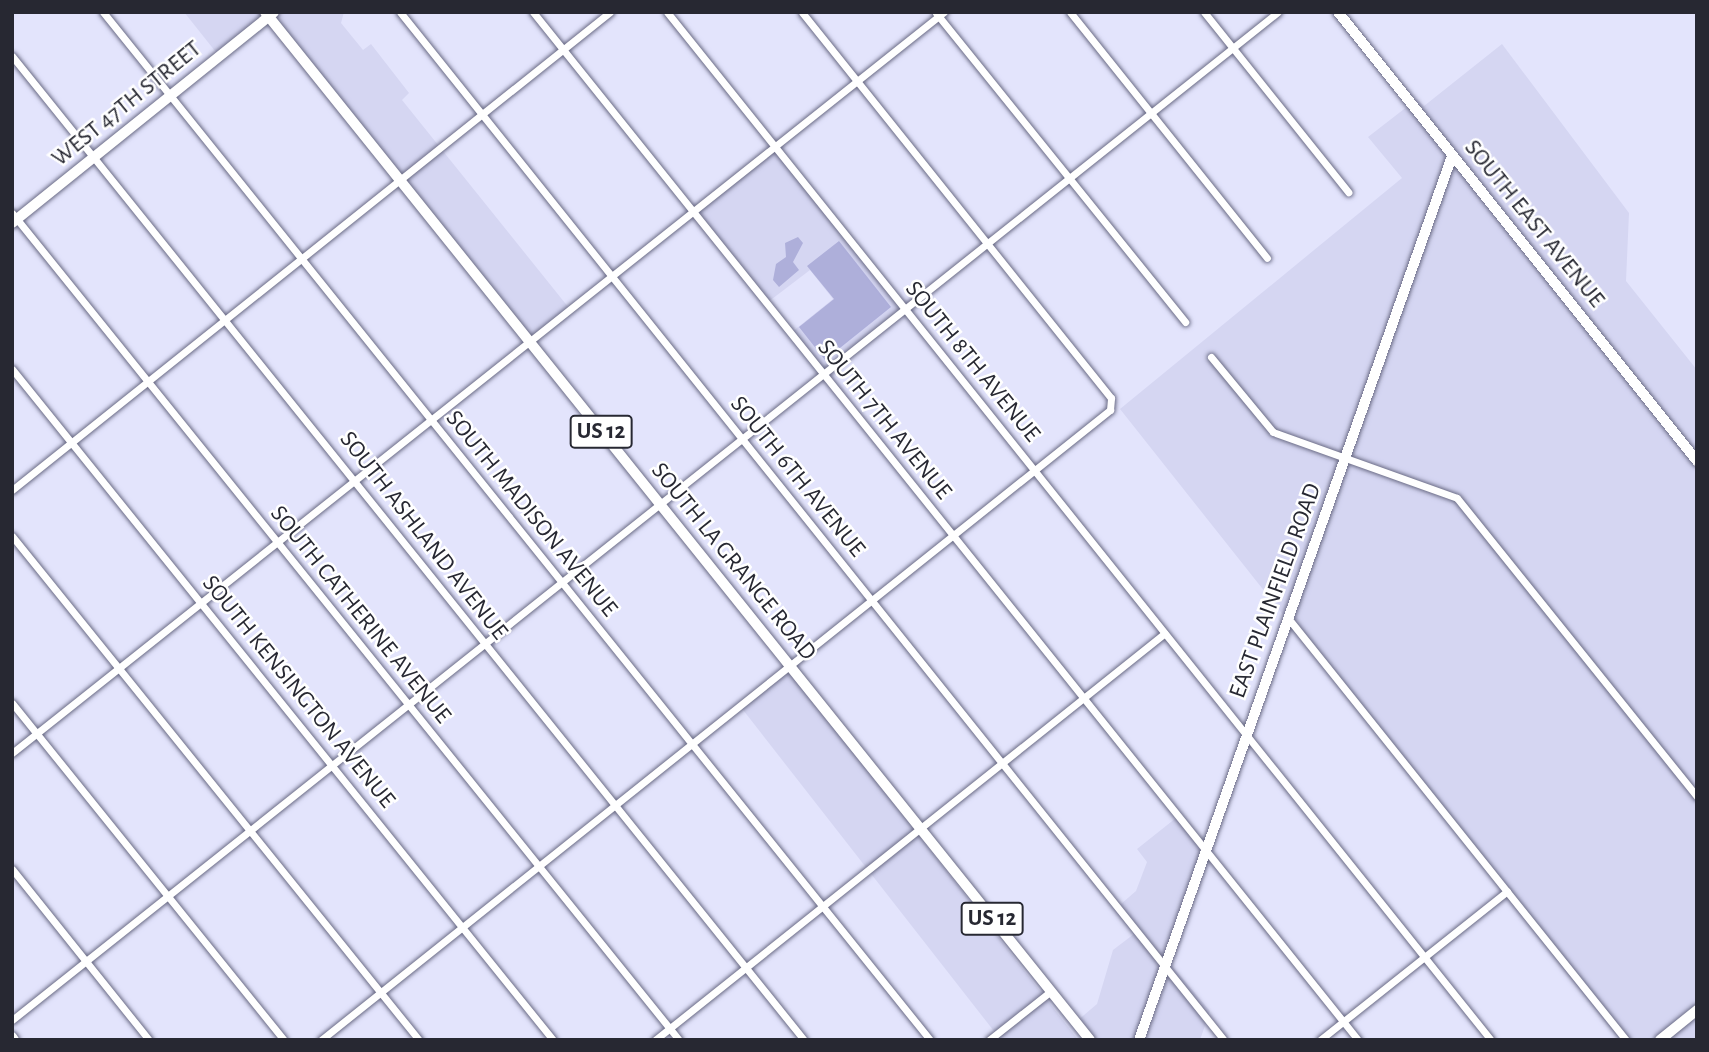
<!DOCTYPE html>
<html>
<head>
<meta charset="utf-8">
<style>
  body { margin:0 }
  #map { position:relative; width:1709px; height:1052px; overflow:hidden; background:#e3e4fc; font-family:"Alegreya Sans",sans-serif }
  div>[style] { position:absolute }
  [style*='--x'] { left:calc(var(--x)*1px); top:calc(var(--y)*1px); width:calc(var(--w)*1px); rotate:calc(var(--a)*1deg) }
  .built>* { inset:0; background:#d5d6f2; transform-origin:0 0 }
  .green>* { inset:0; background:#aeafda }
  .roads { filter:drop-shadow(0 0 2px #6a6b85) drop-shadow(0 0 2px #6a6b85) }
  .street>* { height:7px; margin:-3.5px; padding:0 3.5px; transform-origin:3.5px; border-radius:3.5px; background:#fff }
  .secondary>* { height:10px; margin:-5px; padding:0 5px; transform-origin:5px; border-radius:5px; background:#fff }
  .primary>* { height:10px; margin:-5px; padding:0 5px; transform-origin:5px; border-radius:5px; background:#fff }
  span { translate:-50% -50%; white-space:nowrap; text-align:center; line-height:1.15; -webkit-text-stroke:5px #fff; paint-order:stroke }
  .shield-label span { padding:2px 5px; background:#fff; border:2px solid; border-radius:5px; -webkit-text-stroke-width:0 }
  .shield-label { font-size:23px; color:#272832; font-weight:700 }
  .street-label { font-size:24px; color:#272832 }
  .frame { position:absolute; inset:0; border:14px solid #272832; pointer-events:none }
</style>
</head>
<body>
<div id="map">
  <div class="built">
    <div style="clip-path:polygon(184px 12px,266px 12px,219px 56px)"></div>
    <div style="clip-path:polygon(277px 12px,344px 12px,341px 23px,363px 50px,371px 44px,409px 93px,402px 100px,569px 308px,530px 338px,273px 16px)"></div>
    <div style="clip-path:polygon(1502px 44px,1629px 213px,1626px 281px,1697px 370px,1697px 1003px,1652px 1040px,1620px 1040px,1120px 409px,1402px 178px,1368px 137px,1417px 99px,1424px 106px)"></div>
    <div style="clip-path:polygon(774px 148px,903px 309px,824px 372px,792px 332px,833px 299px,810px 270px,768px 302px,695px 211px)"></div>
    <div style="left:790px;top:671px;width:471px;height:61px;rotate:52deg"></div>
    <div style="clip-path:polygon(1176px 818px,1202px 851px,1136px 1040px,1092px 1040px,1077px 1021px,1097px 1004px,1113px 950px,1134px 934px,1114px 910px,1136px 891px,1147px 862px,1137px 849px)"></div>
    <div style="clip-path:polygon(1172px 966px,1210px 1011px,1200px 1040px,1145px 1040px)"></div>
    <div style="clip-path:polygon(1697px 1012px,1697px 1040px,1662px 1040px)"></div>
  </div>
  <div class="green">
    <div style="clip-path:polygon(798px 237px,803px 243px,793px 262px,799px 270px,779px 287px,773px 280px,776px 264px,786px 257px,785px 243px)"></div>
    <div style="clip-path:polygon(839px 241px,891px 307px,825px 360px,799px 327px,834px 299px,807px 266px)"></div>
  </div>
  <div class="roads">
    <div class="street">
      <div style="--x:103;--y:12;--w:1319;--a:51.18"></div>
      <div style="--x:400;--y:12;--w:1317;--a:51.29"></div>
      <div style="--x:533;--y:12;--w:1318;--a:51.25"></div>
      <div style="--x:667;--y:12;--w:1317;--a:51.29"></div>
      <div style="--x:1070;--y:12;--w:315;--a:51.3"></div>
      <div style="--x:1204;--y:12;--w:231;--a:51.3"></div>
      <div style="--x:936;--y:13;--w:397;--a:51.1"></div>
      <div style="--x:12;--y:56;--w:1263;--a:51.17"></div>
      <div style="--x:12;--y:213;--w:1062;--a:51.11"></div>
      <div style="--x:1211;--y:357;--w:97;--a:50.4"></div>
      <div style="--x:1273;--y:432;--w:195;--a:19.7"></div>
      <div style="--x:1457;--y:498;--w:383;--a:51.2"></div>
      <div style="--x:12;--y:369;--w:862;--a:51.12"></div>
      <div style="--x:12;--y:490;--w:766;--a:-38.64"></div>
      <div style="--x:12;--y:536;--w:648;--a:51.08"></div>
      <div style="--x:1288;--y:618;--w:541;--a:51.31"></div>
      <div style="--x:12;--y:703;--w:433;--a:51.1"></div>
      <div style="--x:12;--y:753;--w:1191;--a:-38.49"></div>
      <div style="--x:12;--y:869;--w:219;--a:51.3"></div>
      <div style="--x:12;--y:1020;--w:1618;--a:-38.53"></div>
      <div style="--x:321;--y:1040;--w:1010;--a:-38.61"></div>
      <div style="--x:1110;--y:410;--w:12;--a:-85"></div>
      <div style="--x:1111;--y:398;--w:494;--a:-128.7"></div>
      <div style="--x:655;--y:1040;--w:652;--a:-38.59"></div>
      <div style="--x:989;--y:1040;--w:79;--a:-38.3"></div>
      <div style="--x:1320;--y:1040;--w:239;--a:-38.5"></div>
    </div>
    <div class="secondary">
      <div style="--x:1338;--y:12;--w:575;--a:51.36"></div>
      <div style="--x:12;--y:223;--w:336;--a:-38.8"></div>
      <div style="--x:12;--y:1037;--w:4;--a:56"></div>
      <div style="--x:1139;--y:1040;--w:938;--a:-70.5"></div>
      <div style="--x:1660;--y:1040;--w:48;--a:-39"></div>
    </div>
    <div class="primary">
      <div style="--x:265;--y:12;--w:1318;--a:51.25"></div>
    </div>
  </div>
  <div class="shield-label">
    <span style="left:601px;top:432px">US 12</span>
    <span style="left:992px;top:919px">US 12</span>
  </div>
  <div class="street-label">
    <span style="left:127px;top:104px;rotate:-39deg">WEST 47TH STREET</span>
    <span style="left:1534px;top:224px;rotate:51deg">SOUTH EAST AVENUE</span>
    <span style="left:972px;top:362px;rotate:51deg">SOUTH 8TH AVENUE</span>
    <span style="left:884px;top:420px;rotate:51deg">SOUTH 7TH AVENUE</span>
    <span style="left:797px;top:477px;rotate:51deg">SOUTH 6TH AVENUE</span>
    <span style="left:531px;top:514px;rotate:51deg">SOUTH MADISON AVENUE</span>
    <span style="left:423px;top:536px;rotate:52deg">SOUTH ASHLAND AVENUE</span>
    <span style="left:733px;top:562px;rotate:51deg">SOUTH LA GRANGE ROAD</span>
    <span style="left:1276px;top:591px;rotate:-70deg">EAST PLAINFIELD ROAD</span>
    <span style="left:360px;top:615px;rotate:51deg">SOUTH CATHERINE AVENUE</span>
    <span style="left:298px;top:692px;rotate:51deg">SOUTH KENSINGTON AVENUE</span>
  </div>
  <div class="frame"></div>
</div>
</body>
</html>
